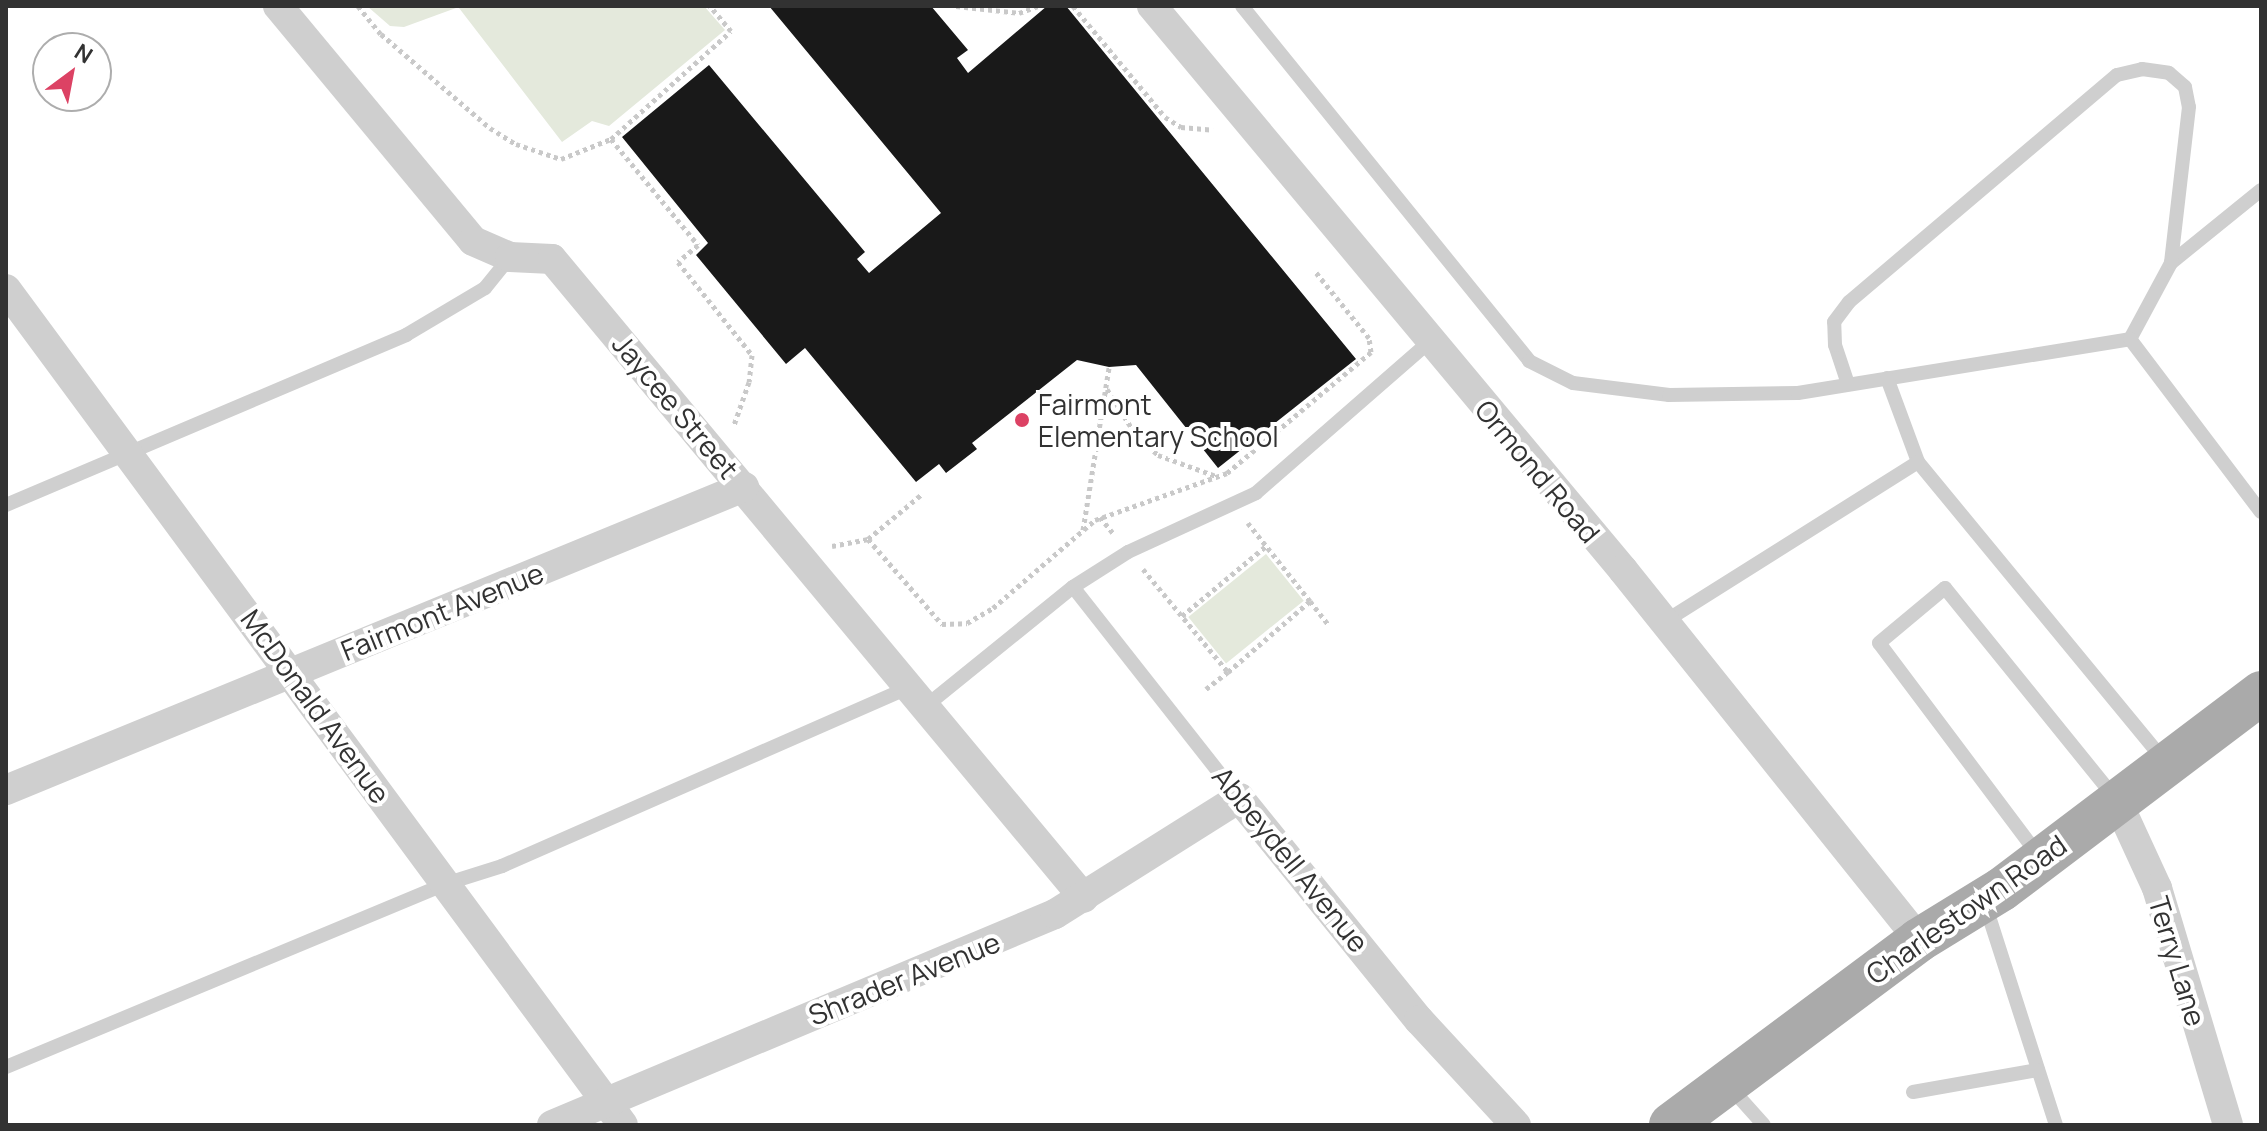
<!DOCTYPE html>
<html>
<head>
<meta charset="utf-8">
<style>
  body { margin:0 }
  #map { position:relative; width:2267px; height:1131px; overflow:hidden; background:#fff; font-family:Manrope,sans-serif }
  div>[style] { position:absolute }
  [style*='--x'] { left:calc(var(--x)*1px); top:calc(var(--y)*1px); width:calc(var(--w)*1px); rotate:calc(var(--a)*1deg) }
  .green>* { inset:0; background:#e4e9dc; transform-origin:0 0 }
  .building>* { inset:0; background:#191919 }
  .path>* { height:5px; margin-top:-2.5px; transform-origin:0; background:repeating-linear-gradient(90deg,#c9c9c9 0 4px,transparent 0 8px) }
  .service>* { height:14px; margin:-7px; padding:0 7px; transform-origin:7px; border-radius:7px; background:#cfcfcf }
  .minor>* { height:30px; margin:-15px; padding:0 15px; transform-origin:15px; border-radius:15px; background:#cfcfcf }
  .primary>* { height:44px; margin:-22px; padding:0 22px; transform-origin:22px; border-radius:22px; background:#aaa }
  .dots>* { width:22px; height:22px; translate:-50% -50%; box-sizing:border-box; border:4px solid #fff; border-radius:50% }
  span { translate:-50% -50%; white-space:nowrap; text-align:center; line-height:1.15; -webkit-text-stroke:8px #fff; paint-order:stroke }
  .poi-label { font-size:28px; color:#323232 }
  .left { translate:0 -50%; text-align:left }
  .street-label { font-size:28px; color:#323232 }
  .frame { position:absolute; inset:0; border:8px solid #323232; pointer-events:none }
  .north { position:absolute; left:32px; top:32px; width:80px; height:80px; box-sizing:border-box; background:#fff; border:2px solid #adadad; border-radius:50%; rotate:32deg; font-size:22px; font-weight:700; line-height:32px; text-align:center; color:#323232 }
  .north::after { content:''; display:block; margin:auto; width:28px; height:36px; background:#dc4264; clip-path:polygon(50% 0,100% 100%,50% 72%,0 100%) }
</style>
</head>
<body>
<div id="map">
  <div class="green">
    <div style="clip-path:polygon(367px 6px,456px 6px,456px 8px,404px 27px,390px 26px)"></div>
    <div style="clip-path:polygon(704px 6px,725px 30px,609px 126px,592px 121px,562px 142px,459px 8px)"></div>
    <div style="left:1266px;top:554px;width:60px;height:100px;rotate:51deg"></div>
  </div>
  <div class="building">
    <div style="clip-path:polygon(769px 6px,931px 6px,968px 50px,957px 58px,968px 73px,1047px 6px,1066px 6px,1356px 359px,1218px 468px,1136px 365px,1109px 367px,1077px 360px,972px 443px,977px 449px,946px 473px,939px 464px,916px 482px,805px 348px,786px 364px,696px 255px,708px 243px,622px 137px,709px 65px,865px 252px,857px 259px,869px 273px,941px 213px)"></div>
  </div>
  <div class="path">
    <div style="--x:358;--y:6;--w:36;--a:51"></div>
    <div style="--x:381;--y:34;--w:144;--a:40.8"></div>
    <div style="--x:490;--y:128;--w:31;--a:32"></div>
    <div style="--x:516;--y:144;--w:47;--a:18.4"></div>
    <div style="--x:561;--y:159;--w:54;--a:-21.8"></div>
    <div style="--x:611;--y:139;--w:161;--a:-42"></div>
    <div style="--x:731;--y:31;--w:33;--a:-130"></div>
    <div style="--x:956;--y:6;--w:63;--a:6.3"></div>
    <div style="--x:1019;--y:13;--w:20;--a:-20"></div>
    <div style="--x:1073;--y:6;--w:144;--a:50.3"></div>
    <div style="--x:1165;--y:117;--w:19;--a:32"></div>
    <div style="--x:1181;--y:127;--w:32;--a:5"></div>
    <div style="--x:611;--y:139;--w:137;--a:50.6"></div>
    <div style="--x:698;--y:245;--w:26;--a:140"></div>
    <div style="--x:678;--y:262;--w:119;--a:51.5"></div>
    <div style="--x:752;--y:355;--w:27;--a:96"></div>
    <div style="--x:749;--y:382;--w:46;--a:109.2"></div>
    <div style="--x:1107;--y:389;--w:54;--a:57.8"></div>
    <div style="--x:1136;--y:435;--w:30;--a:42"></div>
    <div style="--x:1158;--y:455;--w:62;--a:19.9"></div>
    <div style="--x:1100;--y:517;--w:22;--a:51"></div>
    <div style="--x:1083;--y:530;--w:165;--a:-80.9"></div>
    <div style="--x:868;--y:539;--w:70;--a:-39.8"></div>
    <div style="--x:832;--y:546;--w:37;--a:-11"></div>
    <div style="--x:868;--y:539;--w:113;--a:49"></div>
    <div style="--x:942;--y:624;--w:25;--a:-2"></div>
    <div style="--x:967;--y:623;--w:30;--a:-30"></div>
    <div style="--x:993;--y:608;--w:135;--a:-40.8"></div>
    <div style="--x:1095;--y:520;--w:140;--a:-19.6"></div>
    <div style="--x:1227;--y:473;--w:188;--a:-40"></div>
    <div style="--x:1371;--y:352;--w:14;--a:-98"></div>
    <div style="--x:1369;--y:338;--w:86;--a:-128.9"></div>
    <div style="--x:1143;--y:569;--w:134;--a:50.5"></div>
    <div style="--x:1228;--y:672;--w:108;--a:-40.9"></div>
    <div style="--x:1310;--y:601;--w:100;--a:-128.5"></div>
    <div style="--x:1310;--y:601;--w:31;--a:52"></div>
    <div style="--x:1182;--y:616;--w:109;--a:-39.8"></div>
    <div style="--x:1206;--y:689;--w:28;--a:-38"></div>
  </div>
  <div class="service">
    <div style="--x:1242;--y:6;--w:457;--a:51"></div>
    <div style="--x:1529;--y:361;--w:49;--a:26.6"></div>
    <div style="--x:1573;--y:383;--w:97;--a:7.1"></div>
    <div style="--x:1669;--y:395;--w:129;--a:-0.9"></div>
    <div style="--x:1798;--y:393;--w:336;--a:-9.2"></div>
    <div style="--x:2261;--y:190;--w:116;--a:141"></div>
    <div style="--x:2171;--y:263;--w:86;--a:118.3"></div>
    <div style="--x:2130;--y:339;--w:217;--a:52.9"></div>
    <div style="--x:1887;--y:378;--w:90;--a:69.7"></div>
    <div style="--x:1918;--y:462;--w:386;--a:50.5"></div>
    <div style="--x:1848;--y:384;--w:41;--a:-108.4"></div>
    <div style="--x:1835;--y:345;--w:23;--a:-92"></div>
    <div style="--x:1834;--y:322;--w:25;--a:-53"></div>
    <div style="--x:1849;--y:302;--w:351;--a:-40.3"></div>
    <div style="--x:2117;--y:75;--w:26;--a:-13"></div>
    <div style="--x:2142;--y:69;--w:27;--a:8"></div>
    <div style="--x:2169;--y:73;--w:21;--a:41"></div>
    <div style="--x:2185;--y:87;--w:20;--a:79"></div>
    <div style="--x:2189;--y:107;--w:157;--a:96.6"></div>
    <div style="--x:6;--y:505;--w:435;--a:-23"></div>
    <div style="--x:406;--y:335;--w:92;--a:-30.7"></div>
    <div style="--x:485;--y:288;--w:40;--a:-51"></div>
    <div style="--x:1073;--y:587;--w:268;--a:51.8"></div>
    <div style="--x:1664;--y:622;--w:300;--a:-32.2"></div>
    <div style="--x:926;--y:706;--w:189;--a:-39"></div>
    <div style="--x:1073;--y:587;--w:65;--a:-32.5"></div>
    <div style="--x:1128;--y:552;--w:141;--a:-24.7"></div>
    <div style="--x:1256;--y:493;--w:231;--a:-41.1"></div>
    <div style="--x:2039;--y:856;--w:266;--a:-126.9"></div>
    <div style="--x:1879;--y:643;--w:86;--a:-39.8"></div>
    <div style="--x:1945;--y:588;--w:270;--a:51"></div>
    <div style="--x:1985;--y:904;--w:232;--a:72.2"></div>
    <div style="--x:6;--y:1067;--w:476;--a:-22.6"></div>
    <div style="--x:445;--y:884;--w:60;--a:-17.5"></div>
    <div style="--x:502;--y:866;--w:446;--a:-23.7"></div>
    <div style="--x:1729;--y:1086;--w:52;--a:48.1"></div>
    <div style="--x:1913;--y:1092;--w:127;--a:-10"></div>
  </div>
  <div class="minor">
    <div style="--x:278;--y:6;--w:305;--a:50.3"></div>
    <div style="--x:473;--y:241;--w:40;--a:23.4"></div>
    <div style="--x:510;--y:257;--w:42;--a:2.7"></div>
    <div style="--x:552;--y:259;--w:831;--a:50.22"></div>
    <div style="--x:1152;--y:6;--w:735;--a:50.13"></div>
    <div style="--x:1623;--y:570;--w:474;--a:51.3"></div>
    <div style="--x:6;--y:289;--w:1039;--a:53.57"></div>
    <div style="--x:6;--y:790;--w:798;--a:-22.32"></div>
    <div style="--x:2117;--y:801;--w:96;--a:65.3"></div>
    <div style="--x:2157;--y:888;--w:247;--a:73.3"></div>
    <div style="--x:552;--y:1125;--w:545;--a:-22.76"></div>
    <div style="--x:1055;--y:914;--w:218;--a:-32.2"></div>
    <div style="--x:1239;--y:798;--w:286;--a:51"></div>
    <div style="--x:1419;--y:1020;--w:143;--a:47.3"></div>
  </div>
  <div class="primary">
    <div style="--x:1671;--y:1125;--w:309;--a:-36.7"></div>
    <div style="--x:1919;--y:940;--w:97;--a:-31.6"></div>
    <div style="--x:2002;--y:889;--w:325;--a:-37.1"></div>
  </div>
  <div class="dots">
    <div style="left:1022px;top:420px;background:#dc4264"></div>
  </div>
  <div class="poi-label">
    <span class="left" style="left:1038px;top:420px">Fairmont<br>Elementary School</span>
  </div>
  <div class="street-label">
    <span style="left:676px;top:406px;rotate:50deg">Jaycee Street</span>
    <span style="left:1538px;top:471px;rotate:50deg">Ormond Road</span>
    <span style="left:442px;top:611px;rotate:-22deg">Fairmont Avenue</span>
    <span style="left:316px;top:706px;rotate:54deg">McDonald Avenue</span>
    <span style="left:1291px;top:859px;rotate:51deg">Abbeydell Avenue</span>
    <span style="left:1966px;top:909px;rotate:-35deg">Charlestown Road</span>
    <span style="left:2178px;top:961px;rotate:73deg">Terry Lane</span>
    <span style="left:904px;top:978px;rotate:-22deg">Shrader Avenue</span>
  </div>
  <div class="frame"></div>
  <div class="north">N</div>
</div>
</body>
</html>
